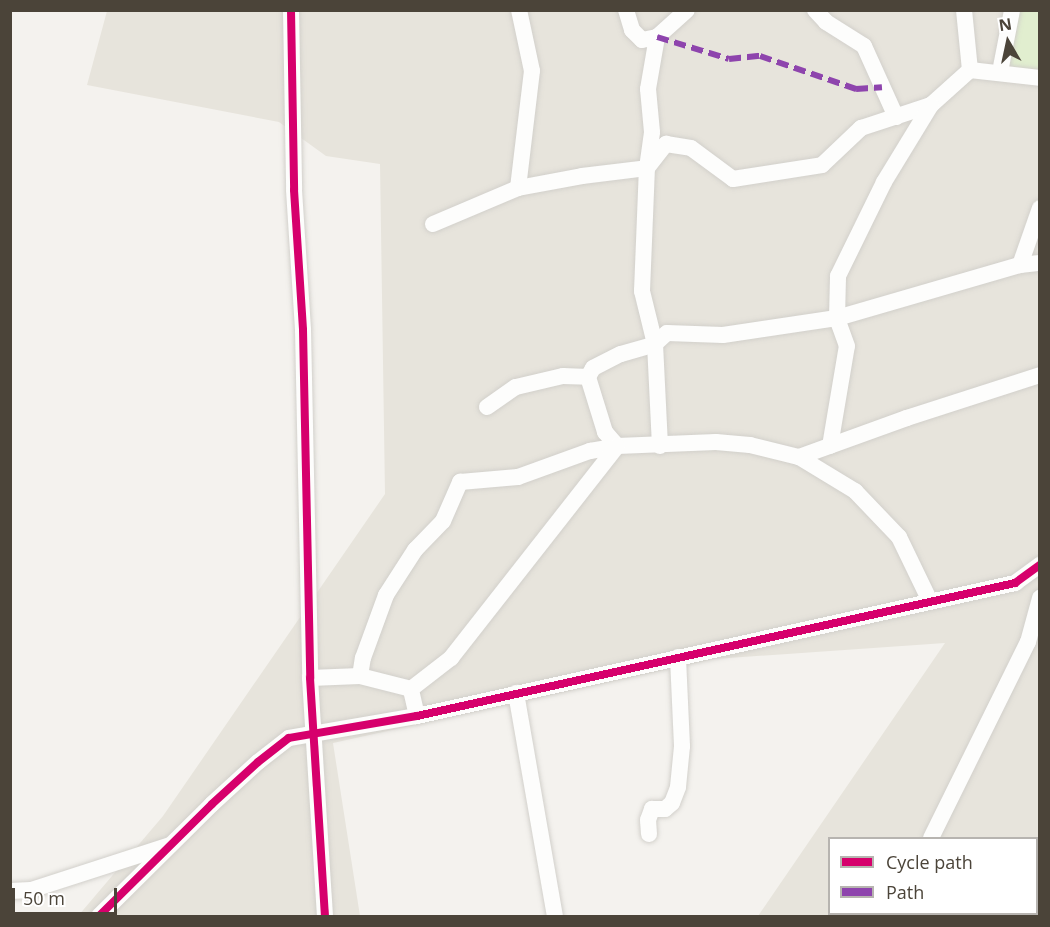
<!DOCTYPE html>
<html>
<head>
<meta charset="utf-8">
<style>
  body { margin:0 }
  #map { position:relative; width:1050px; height:927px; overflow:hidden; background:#f4f2ee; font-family:"Open Sans",sans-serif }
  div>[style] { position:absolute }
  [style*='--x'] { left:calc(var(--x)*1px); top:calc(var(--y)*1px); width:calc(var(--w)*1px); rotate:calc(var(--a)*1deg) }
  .residential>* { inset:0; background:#e7e4dc }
  .green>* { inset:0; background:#e1eecf }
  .roads { filter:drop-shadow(0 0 2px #d2d0cb) drop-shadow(0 0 2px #d2d0cb) }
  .minor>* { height:16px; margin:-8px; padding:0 8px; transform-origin:8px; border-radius:8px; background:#fdfdfc }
  .quiet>* { height:6px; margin-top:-3px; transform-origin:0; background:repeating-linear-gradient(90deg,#8e44ad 0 12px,transparent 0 18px) }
  .cycleway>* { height:8px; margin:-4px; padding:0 4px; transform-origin:4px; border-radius:4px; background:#d6006c }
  span { translate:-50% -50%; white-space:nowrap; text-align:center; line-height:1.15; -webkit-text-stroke:4.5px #fff; paint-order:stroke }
  .frame { position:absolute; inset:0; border:12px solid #4b4439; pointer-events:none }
  .legend { position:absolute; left:828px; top:837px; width:210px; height:78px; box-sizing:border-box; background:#fff; border:2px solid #b7b4b0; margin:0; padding:8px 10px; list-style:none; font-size:18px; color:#4b4439 }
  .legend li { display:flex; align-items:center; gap:12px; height:30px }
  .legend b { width:30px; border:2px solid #b7b4b0 }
  .north { position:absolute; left:978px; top:12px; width:60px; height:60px; -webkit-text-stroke:4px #fff; paint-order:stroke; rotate:351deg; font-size:16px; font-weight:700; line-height:24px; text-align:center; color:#4b4439 }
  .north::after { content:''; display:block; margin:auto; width:21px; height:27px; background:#4b4439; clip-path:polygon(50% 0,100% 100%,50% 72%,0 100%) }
  .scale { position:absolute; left:12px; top:888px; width:105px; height:27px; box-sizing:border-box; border:3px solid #4b4439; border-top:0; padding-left:8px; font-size:18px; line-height:21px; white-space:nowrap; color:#4b4439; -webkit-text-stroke:4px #fff; paint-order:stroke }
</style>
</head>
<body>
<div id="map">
  <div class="residential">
    <div style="clip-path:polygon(evenodd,107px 11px,1039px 11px,1039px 916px,758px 916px,945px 643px,714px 659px,333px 743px,360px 916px,78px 916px,163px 816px,385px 494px,380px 164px,326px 156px,279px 122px,87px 85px,107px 11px,830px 838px,1036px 838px,1036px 914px,830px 914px,830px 838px)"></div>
  </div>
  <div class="green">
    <div style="clip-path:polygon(1019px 11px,1039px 11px,1039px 70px,1009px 67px)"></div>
  </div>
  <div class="roads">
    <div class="minor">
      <div style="--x:291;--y:10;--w:180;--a:89"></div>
      <div style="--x:294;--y:190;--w:140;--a:86.3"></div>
      <div style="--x:303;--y:330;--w:348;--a:88.8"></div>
      <div style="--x:310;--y:678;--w:238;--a:86.4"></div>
      <div style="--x:626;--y:10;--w:21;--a:73"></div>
      <div style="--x:632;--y:30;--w:14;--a:45"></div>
      <div style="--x:642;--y:40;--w:15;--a:-11"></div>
      <div style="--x:815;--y:10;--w:16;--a:47"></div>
      <div style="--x:826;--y:22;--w:45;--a:32.3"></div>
      <div style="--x:864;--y:46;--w:78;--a:65.7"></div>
      <div style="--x:964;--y:10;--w:60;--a:84.3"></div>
      <div style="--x:1000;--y:72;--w:63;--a:-79"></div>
      <div style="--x:518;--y:188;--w:118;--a:-83.2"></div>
      <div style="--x:532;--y:71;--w:62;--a:-102"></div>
      <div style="--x:433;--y:224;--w:92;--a:-23"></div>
      <div style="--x:518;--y:188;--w:65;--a:-10.6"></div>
      <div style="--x:582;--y:176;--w:65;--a:-7"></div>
      <div style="--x:647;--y:168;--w:31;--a:-52"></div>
      <div style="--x:666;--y:144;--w:25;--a:9"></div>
      <div style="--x:691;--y:148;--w:52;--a:36.4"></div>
      <div style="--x:733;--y:179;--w:90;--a:-8.9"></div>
      <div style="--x:822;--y:165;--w:54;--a:-43.5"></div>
      <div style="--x:861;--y:128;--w:74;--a:-18.2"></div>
      <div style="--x:931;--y:105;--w:52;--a:-41.9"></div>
      <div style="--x:970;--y:70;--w:70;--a:6.5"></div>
      <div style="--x:1020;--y:265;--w:60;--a:-70.7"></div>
      <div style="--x:588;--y:377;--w:58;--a:72.8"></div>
      <div style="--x:605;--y:432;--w:18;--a:49"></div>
      <div style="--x:487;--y:407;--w:35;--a:-35"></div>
      <div style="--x:516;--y:387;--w:48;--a:-13.2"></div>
      <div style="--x:563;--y:376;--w:25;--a:2"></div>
      <div style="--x:588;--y:377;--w:10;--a:-61"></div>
      <div style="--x:593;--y:368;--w:31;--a:-27"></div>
      <div style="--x:621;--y:354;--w:35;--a:-16"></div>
      <div style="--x:655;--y:344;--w:16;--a:-43"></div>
      <div style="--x:667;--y:333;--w:56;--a:2"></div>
      <div style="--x:723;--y:335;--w:115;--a:-8.5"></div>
      <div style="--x:837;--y:318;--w:191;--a:-16.2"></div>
      <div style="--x:1020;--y:265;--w:20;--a:-6"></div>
      <div style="--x:660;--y:446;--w:102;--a:-92.8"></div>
      <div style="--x:655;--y:344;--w:55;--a:-103.8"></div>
      <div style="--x:642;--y:291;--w:123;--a:-87.7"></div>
      <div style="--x:647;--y:168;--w:36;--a:-82"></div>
      <div style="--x:652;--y:132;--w:43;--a:-95.3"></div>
      <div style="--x:648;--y:89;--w:53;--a:-80.2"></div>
      <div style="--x:657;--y:37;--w:40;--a:-42"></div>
      <div style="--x:830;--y:446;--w:101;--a:-80.4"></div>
      <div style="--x:847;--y:346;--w:30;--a:-110"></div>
      <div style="--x:837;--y:318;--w:42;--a:-88.6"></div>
      <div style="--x:838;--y:276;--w:105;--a:-63.9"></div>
      <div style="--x:884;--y:182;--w:90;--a:-58.6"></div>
      <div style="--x:799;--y:457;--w:115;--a:-19.9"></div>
      <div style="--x:907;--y:418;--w:140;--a:-17.9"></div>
      <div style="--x:360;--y:676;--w:18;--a:-81"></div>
      <div style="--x:363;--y:658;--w:67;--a:-69.9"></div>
      <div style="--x:386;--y:595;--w:54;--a:-57.2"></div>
      <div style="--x:415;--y:550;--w:40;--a:-46"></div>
      <div style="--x:443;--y:521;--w:43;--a:-66.4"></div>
      <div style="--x:460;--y:482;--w:58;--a:-4.9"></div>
      <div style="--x:518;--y:477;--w:77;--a:-19.9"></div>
      <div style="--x:590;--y:451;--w:27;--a:-10"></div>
      <div style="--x:617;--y:446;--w:99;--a:-2.3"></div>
      <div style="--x:716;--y:442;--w:34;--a:5"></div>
      <div style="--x:750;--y:445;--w:50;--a:13.8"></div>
      <div style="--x:799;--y:457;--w:66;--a:31.3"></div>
      <div style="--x:855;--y:491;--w:64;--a:46.3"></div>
      <div style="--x:899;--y:537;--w:71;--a:64.2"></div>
      <div style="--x:310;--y:678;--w:50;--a:-2.3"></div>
      <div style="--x:360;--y:676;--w:53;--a:14.3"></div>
      <div style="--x:516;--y:693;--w:226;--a:80.1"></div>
      <div style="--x:417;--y:716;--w:28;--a:-103"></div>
      <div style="--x:411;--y:689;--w:51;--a:-37.8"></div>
      <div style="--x:451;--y:658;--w:269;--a:-51.9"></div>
      <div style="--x:649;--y:834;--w:14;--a:-94"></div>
      <div style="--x:648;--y:820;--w:12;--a:-70"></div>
      <div style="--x:652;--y:809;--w:13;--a:0"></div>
      <div style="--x:665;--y:809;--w:9;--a:-41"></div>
      <div style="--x:672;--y:803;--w:17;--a:-69"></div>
      <div style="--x:678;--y:787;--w:41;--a:-84.4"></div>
      <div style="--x:682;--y:746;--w:89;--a:-92.6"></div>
      <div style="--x:931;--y:838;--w:219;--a:-63.7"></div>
      <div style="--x:1028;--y:642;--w:46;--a:-74.7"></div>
      <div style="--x:1036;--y:886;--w:4;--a:14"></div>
      <div style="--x:10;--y:891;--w:21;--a:-3"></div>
      <div style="--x:31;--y:890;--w:146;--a:-17.9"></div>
      <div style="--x:99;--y:916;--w:159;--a:-44.7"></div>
      <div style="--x:212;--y:804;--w:62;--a:-42.4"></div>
      <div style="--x:258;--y:762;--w:39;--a:-38"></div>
      <div style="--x:289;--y:738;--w:130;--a:-9.8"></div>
      <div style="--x:417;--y:716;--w:613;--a:-12.54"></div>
      <div style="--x:1015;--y:583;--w:31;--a:-36"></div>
      <div style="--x:877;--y:916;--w:3;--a:-45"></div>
    </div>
  </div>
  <div class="quiet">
    <div style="--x:657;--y:37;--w:75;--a:17"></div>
    <div style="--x:729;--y:59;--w:31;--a:-6"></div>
    <div style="--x:760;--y:56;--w:102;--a:19"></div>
    <div style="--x:856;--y:89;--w:26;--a:-4"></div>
  </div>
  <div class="cycleway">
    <div style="--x:291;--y:10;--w:180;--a:89"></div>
    <div style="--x:294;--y:190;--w:140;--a:86.3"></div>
    <div style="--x:303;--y:330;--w:348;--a:88.8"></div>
    <div style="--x:310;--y:678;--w:238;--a:86.4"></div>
    <div style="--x:99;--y:916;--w:159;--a:-44.7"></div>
    <div style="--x:212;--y:804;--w:62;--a:-42.4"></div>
    <div style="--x:258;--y:762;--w:39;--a:-38"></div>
    <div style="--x:289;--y:738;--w:130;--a:-9.8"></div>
    <div style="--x:417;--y:716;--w:613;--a:-12.54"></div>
    <div style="--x:1015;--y:583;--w:31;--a:-36"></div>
  </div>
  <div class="frame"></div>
  <ul class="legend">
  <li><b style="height:8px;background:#d6006c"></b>Cycle path</li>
  <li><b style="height:8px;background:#8e44ad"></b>Path</li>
  </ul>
  <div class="north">N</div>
  <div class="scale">50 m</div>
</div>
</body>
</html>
